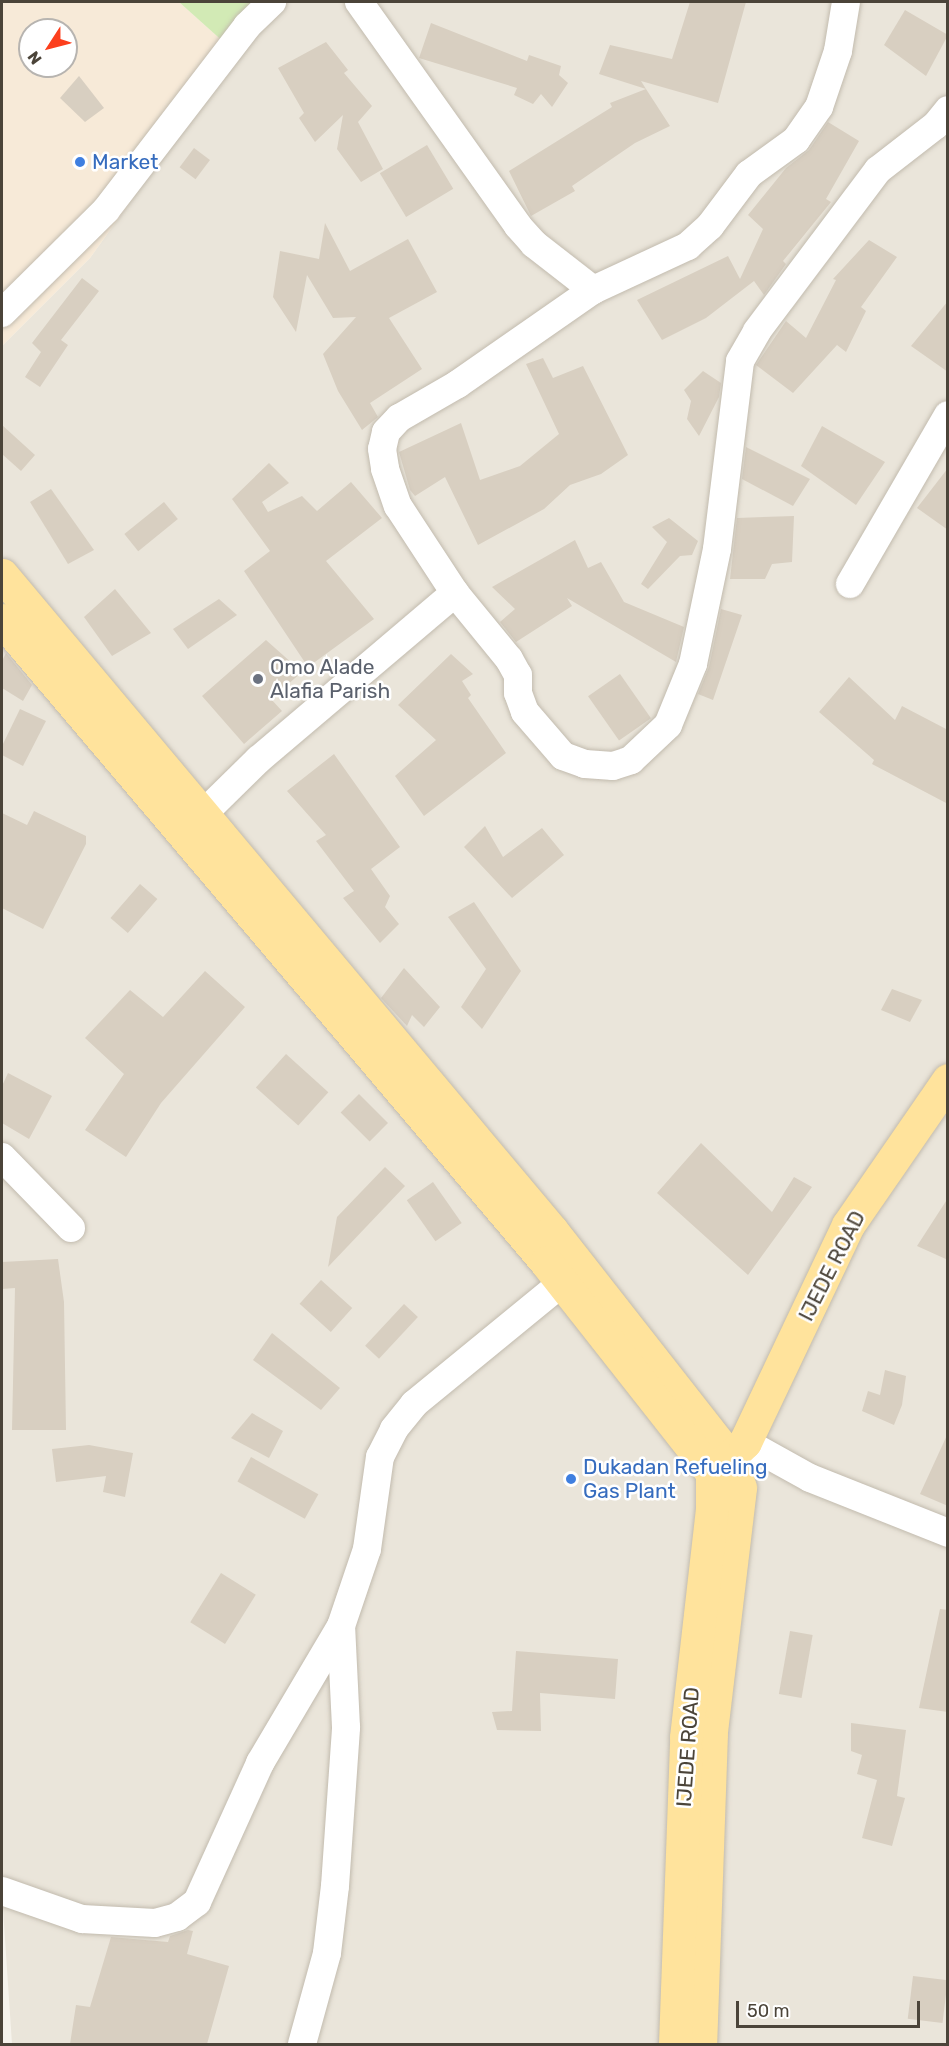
<!DOCTYPE html>
<html>
<head>
<meta charset="utf-8">
<style>
  body { margin:0 }
  #map { position:relative; width:949px; height:2046px; overflow:hidden; background:#f6f3ec; font-family:Rubik,sans-serif }
  div>[style] { position:absolute }
  [style*='--x'] { left:calc(var(--x)*1px); top:calc(var(--y)*1px); width:calc(var(--w)*1px); rotate:calc(var(--a)*1deg) }
  .residential>* { inset:0; background:#eae5da }
  .commercial>* { inset:0; background:#f7ead8 }
  .green>* { inset:0; background:#d2eab5 }
  .building>* { inset:0; background:#d8cfc1; transform-origin:0 0 }
  .roads { filter:drop-shadow(0 0 2px #c2bbae) drop-shadow(0 0 2px #c2bbae) }
  .minor>* { height:28px; margin:-14px; padding:0 14px; transform-origin:14px; border-radius:14px; background:#fff }
  .major>* { height:33px; margin:-16.5px; padding:0 16.5px; transform-origin:16.5px; border-radius:16.5px; background:#ffe39c }
  .dots>* { width:16px; height:16px; translate:-50% -50%; box-sizing:border-box; border:3px solid #fff; border-radius:50% }
  span { translate:-50% -50%; white-space:nowrap; text-align:center; line-height:1.15; -webkit-text-stroke:5px #fff; paint-order:stroke }
  .shop-label { font-size:21px; color:#366cbe }
  .left { translate:0 -50%; text-align:left }
  .worship-label { font-size:21px; color:#5b616d }
  .street-label { font-size:21px; color:#4b4439 }
  .frame { position:absolute; inset:0; border:3px solid #4b4439; pointer-events:none }
  .north { position:absolute; left:18px; top:18px; width:60px; height:60px; box-sizing:border-box; background:#fff; border:2px solid #b7b4b0; border-radius:50%; rotate:234deg; font-size:16px; font-weight:700; line-height:24px; text-align:center; color:#4b4439 }
  .north::after { content:''; display:block; margin:auto; width:21px; height:27px; background:#fc3f1d; clip-path:polygon(50% 0,100% 100%,50% 72%,0 100%) }
  .scale { position:absolute; left:736px; top:2001px; width:184px; height:27px; box-sizing:border-box; border:3px solid #4b4439; border-top:0; padding-left:8px; font-size:18px; line-height:21px; white-space:nowrap; color:#4b4439; -webkit-text-stroke:4px #fff; paint-order:stroke }
</style>
</head>
<body>
<div id="map">
  <div class="residential">
    <div style="clip-path:polygon(274px 2px,947px 2px,947px 2044px,12px 2044px,2px 1894px,2px 346px,90px 258px)"></div>
  </div>
  <div class="commercial">
    <div style="clip-path:polygon(evenodd,2px 2px,179px 2px,237px 54px,90px 258px,2px 346px,2px 2px,30px 30px,66px 30px,66px 66px,30px 66px,30px 30px)"></div>
  </div>
  <div class="green">
    <div style="clip-path:polygon(179px 2px,274px 2px,237px 54px)"></div>
  </div>
  <div class="building">
    <div style="clip-path:polygon(690px 2px,746px 2px,718px 103px,641px 81px,646px 89px,599px 74px,610px 45px,672px 59px)"></div>
    <div style="clip-path:polygon(905px 10px,948px 35px,926px 76px,884px 45px)"></div>
    <div style="clip-path:polygon(431px 23px,527px 61px,529px 55px,561px 66px,559px 75px,568px 83px,552px 107px,541px 94px,533px 104px,514px 95px,517px 88px,419px 58px)"></div>
    <div style="clip-path:polygon(326px 42px,348px 70px,344px 73px,372px 106px,358px 122px,383px 169px,361px 182px,337px 149px,343px 115px,315px 142px,299px 118px,304px 113px,278px 68px)"></div>
    <div style="clip-path:polygon(79px 76px,104px 108px,85px 122px,60px 98px)"></div>
    <div style="clip-path:polygon(646px 89px,670px 126px,635px 143px,572px 186px,575px 191px,531px 216px,509px 171px,612px 107px,610px 103px)"></div>
    <div style="clip-path:polygon(828px 122px,859px 141px,826px 199px,831px 202px,783px 261px,786px 264px,764px 295px,754px 281px,706px 318px,662px 340px,637px 300px,728px 256px,740px 279px,763px 229px,748px 215px,786px 168px,809px 150px)"></div>
    <div style="left:427px;top:145px;width:51px;height:55px;rotate:59deg"></div>
    <div style="left:194px;top:148px;width:20px;height:24px;rotate:37deg"></div>
    <div style="clip-path:polygon(325px 223px,350px 271px,408px 239px,437px 292px,389px 318px,422px 369px,370px 403px,378px 417px,362px 430px,338px 391px,323px 354px,356px 317px,333px 318px,307px 275px,296px 332px,273px 297px,280px 251px,319px 259px)"></div>
    <div style="clip-path:polygon(869px 240px,897px 257px,861px 307px,866px 311px,846px 352px,837px 345px,793px 393px,756px 365px,786px 321px,806px 338px,836px 280px,833px 279px)"></div>
    <div style="clip-path:polygon(82px 278px,99px 291px,61px 340px,68px 345px,40px 387px,25px 377px,41px 352px,32px 343px)"></div>
    <div style="clip-path:polygon(948px 301px,948px 372px,911px 346px)"></div>
    <div style="clip-path:polygon(543px 358px,553px 378px,583px 366px,628px 455px,601px 474px,570px 485px,544px 509px,478px 545px,445px 477px,415px 496px,410px 490px,399px 452px,461px 423px,480px 480px,520px 466px,559px 434px,526px 364px)"></div>
    <div style="clip-path:polygon(703px 371px,721px 383px,719px 397px,699px 436px,687px 419px,691px 401px,684px 390px)"></div>
    <div style="clip-path:polygon(2px 425px,35px 455px,21px 471px,2px 454px)"></div>
    <div style="clip-path:polygon(822px 426px,885px 462px,856px 505px,801px 466px)"></div>
    <div style="clip-path:polygon(746px 447px,810px 479px,793px 506px,742px 479px)"></div>
    <div style="clip-path:polygon(269px 463px,289px 483px,262px 502px,268px 512px,302px 496px,317px 511px,351px 482px,382px 518px,326px 561px,374px 619px,308px 667px,244px 571px,270px 551px,232px 499px)"></div>
    <div style="clip-path:polygon(948px 468px,948px 530px,917px 508px)"></div>
    <div style="clip-path:polygon(51px 489px,94px 550px,68px 564px,30px 502px)"></div>
    <div style="left:164px;top:502px;width:22px;height:51px;rotate:51deg"></div>
    <div style="clip-path:polygon(794px 516px,792px 562px,772px 564px,765px 579px,730px 579px,737px 518px)"></div>
    <div style="clip-path:polygon(669px 518px,698px 541px,692px 555px,680px 556px,648px 589px,641px 584px,667px 542px,652px 527px)"></div>
    <div style="clip-path:polygon(575px 540px,588px 568px,601px 562px,624px 602px,684px 627px,676px 662px,567px 598px,572px 606px,516px 642px,500px 622px,515px 609px,492px 587px)"></div>
    <div style="clip-path:polygon(115px 589px,151px 633px,112px 656px,84px 617px)"></div>
    <div style="clip-path:polygon(219px 599px,237px 615px,188px 649px,173px 629px)"></div>
    <div style="clip-path:polygon(721px 609px,742px 615px,713px 700px,698px 694px,709px 667px)"></div>
    <div style="clip-path:polygon(266px 640px,302px 672px,271px 699px,282px 711px,244px 744px,202px 696px)"></div>
    <div style="clip-path:polygon(6px 653px,32px 685px,23px 701px,2px 688px,2px 661px)"></div>
    <div style="clip-path:polygon(451px 654px,473px 674px,462px 681px,471px 695px,468px 698px,506px 753px,424px 816px,395px 776px,436px 740px,398px 705px)"></div>
    <div style="left:620px;top:674px;width:54px;height:39px;rotate:55deg"></div>
    <div style="clip-path:polygon(849px 677px,895px 720px,902px 706px,948px 730px,948px 804px,872px 764px,874px 760px,819px 712px)"></div>
    <div style="clip-path:polygon(20px 709px,46px 721px,23px 766px,2px 755px,2px 746px)"></div>
    <div style="clip-path:polygon(334px 754px,400px 847px,371px 869px,390px 896px,385px 907px,399px 924px,380px 943px,343px 898px,354px 891px,316px 841px,326px 835px,287px 791px)"></div>
    <div style="clip-path:polygon(34px 811px,86px 836px,86px 844px,43px 929px,2px 908px,2px 813px,27px 825px)"></div>
    <div style="clip-path:polygon(485px 826px,503px 857px,542px 828px,564px 855px,512px 898px,464px 847px)"></div>
    <div style="left:140px;top:884px;width:23px;height:45px;rotate:41deg"></div>
    <div style="clip-path:polygon(474px 902px,521px 971px,482px 1029px,461px 1007px,486px 969px,448px 917px)"></div>
    <div style="clip-path:polygon(404px 968px,440px 1007px,424px 1027px,412px 1015px,407px 1026px,381px 998px)"></div>
    <div style="clip-path:polygon(205px 971px,245px 1007px,161px 1103px,126px 1157px,85px 1130px,124px 1074px,85px 1038px,130px 990px,163px 1017px)"></div>
    <div style="clip-path:polygon(892px 989px,922px 1000px,910px 1022px,881px 1010px)"></div>
    <div style="left:286px;top:1054px;width:57px;height:45px;rotate:42deg"></div>
    <div style="clip-path:polygon(8px 1073px,52px 1096px,29px 1139px,2px 1123px,2px 1086px)"></div>
    <div style="left:359px;top:1094px;width:41px;height:26px;rotate:45deg"></div>
    <div style="clip-path:polygon(701px 1143px,772px 1212px,794px 1177px,812px 1187px,748px 1275px,657px 1193px)"></div>
    <div style="clip-path:polygon(385px 1167px,405px 1186px,328px 1267px,337px 1217px)"></div>
    <div style="left:433px;top:1182px;width:50px;height:32px;rotate:55deg"></div>
    <div style="clip-path:polygon(948px 1198px,948px 1260px,917px 1246px)"></div>
    <div style="clip-path:polygon(58px 1259px,64px 1302px,66px 1430px,12px 1430px,15px 1288px,2px 1289px,2px 1262px)"></div>
    <div style="left:321px;top:1280px;width:42px;height:32px;rotate:42deg"></div>
    <div style="left:404px;top:1304px;width:19px;height:57px;rotate:43deg"></div>
    <div style="clip-path:polygon(272px 1333px,340px 1388px,321px 1410px,253px 1360px)"></div>
    <div style="clip-path:polygon(885px 1370px,906px 1376px,902px 1405px,894px 1425px,862px 1411px,868px 1391px,880px 1395px)"></div>
    <div style="clip-path:polygon(252px 1413px,283px 1431px,269px 1458px,231px 1438px)"></div>
    <div style="clip-path:polygon(948px 1433px,948px 1506px,920px 1494px)"></div>
    <div style="clip-path:polygon(89px 1445px,133px 1453px,125px 1497px,103px 1492px,106px 1476px,56px 1482px,52px 1449px)"></div>
    <div style="left:251px;top:1457px;width:77px;height:28px;rotate:29deg"></div>
    <div style="left:221px;top:1573px;width:41px;height:58px;rotate:32deg"></div>
    <div style="clip-path:polygon(940px 1609px,948px 1610px,948px 1712px,919px 1708px)"></div>
    <div style="left:790px;top:1631px;width:23px;height:64px;rotate:10deg"></div>
    <div style="clip-path:polygon(516px 1651px,618px 1659px,615px 1699px,540px 1693px,541px 1731px,497px 1730px,492px 1712px,512px 1711px)"></div>
    <div style="clip-path:polygon(851px 1723px,906px 1730px,897px 1796px,905px 1798px,892px 1846px,862px 1838px,877px 1780px,857px 1774px,862px 1755px,851px 1751px)"></div>
    <div style="clip-path:polygon(188px 1930px,193px 1931px,187px 1954px,229px 1966px,207px 2044px,70px 2044px,76px 2005px,90px 2007px,111px 1937px,168px 1942px,170px 1936px)"></div>
    <div style="left:913px;top:1976px;width:35px;height:43px;rotate:7deg"></div>
  </div>
  <div class="roads">
    <div class="minor">
      <div style="--x:359;--y:2;--w:275;--a:54.6"></div>
      <div style="--x:518;--y:226;--w:24;--a:48"></div>
      <div style="--x:534;--y:244;--w:75;--a:37.9"></div>
      <div style="--x:846;--y:2;--w:50;--a:99.3"></div>
      <div style="--x:838;--y:51;--w:59;--a:108.7"></div>
      <div style="--x:819;--y:107;--w:40;--a:124.9"></div>
      <div style="--x:796;--y:140;--w:58;--a:144.1"></div>
      <div style="--x:749;--y:174;--w:65;--a:126.9"></div>
      <div style="--x:710;--y:226;--w:30;--a:138"></div>
      <div style="--x:688;--y:246;--w:105;--a:155.1"></div>
      <div style="--x:593;--y:290;--w:165;--a:145.2"></div>
      <div style="--x:458;--y:384;--w:68;--a:150"></div>
      <div style="--x:399;--y:418;--w:19;--a:133"></div>
      <div style="--x:386;--y:432;--w:17;--a:103"></div>
      <div style="--x:382;--y:449;--w:20;--a:81"></div>
      <div style="--x:385;--y:469;--w:39;--a:71"></div>
      <div style="--x:398;--y:506;--w:104;--a:56.8"></div>
      <div style="--x:455;--y:593;--w:85;--a:50.7"></div>
      <div style="--x:509;--y:659;--w:18;--a:61"></div>
      <div style="--x:518;--y:675;--w:18;--a:90"></div>
      <div style="--x:518;--y:693;--w:20;--a:70"></div>
      <div style="--x:525;--y:712;--w:58;--a:49.2"></div>
      <div style="--x:563;--y:756;--w:23;--a:20"></div>
      <div style="--x:585;--y:764;--w:28;--a:4"></div>
      <div style="--x:613;--y:766;--w:19;--a:-18"></div>
      <div style="--x:631;--y:760;--w:51;--a:-43.4"></div>
      <div style="--x:668;--y:725;--w:66;--a:-67.7"></div>
      <div style="--x:693;--y:664;--w:117;--a:-78.2"></div>
      <div style="--x:717;--y:549;--w:189;--a:-83"></div>
      <div style="--x:740;--y:361;--w:34;--a:-60"></div>
      <div style="--x:757;--y:331;--w:201;--a:-53.1"></div>
      <div style="--x:878;--y:170;--w:73;--a:-37.8"></div>
      <div style="--x:936;--y:125;--w:19;--a:-51"></div>
      <div style="--x:2;--y:313;--w:146;--a:-44.7"></div>
      <div style="--x:106;--y:210;--w:232;--a:-52.5"></div>
      <div style="--x:247;--y:26;--w:35;--a:-44"></div>
      <div style="--x:850;--y:584;--w:195;--a:-59.9"></div>
      <div style="--x:203;--y:814;--w:78;--a:-44.5"></div>
      <div style="--x:259;--y:759;--w:257;--a:-40.3"></div>
      <div style="--x:2;--y:1157;--w:99;--a:45.8"></div>
      <div style="--x:745;--y:1442;--w:74;--a:29"></div>
      <div style="--x:810;--y:1478;--w:149;--a:21.7"></div>
      <div style="--x:2;--y:1891;--w:85;--a:19.3"></div>
      <div style="--x:82;--y:1919;--w:73;--a:3.1"></div>
      <div style="--x:155;--y:1923;--w:23;--a:-15"></div>
      <div style="--x:177;--y:1917;--w:25;--a:-37"></div>
      <div style="--x:197;--y:1902;--w:153;--a:-65.6"></div>
      <div style="--x:260;--y:1763;--w:159;--a:-59.4"></div>
      <div style="--x:341;--y:1626;--w:81;--a:-71.3"></div>
      <div style="--x:367;--y:1549;--w:93;--a:-82"></div>
      <div style="--x:380;--y:1457;--w:31;--a:-63"></div>
      <div style="--x:394;--y:1429;--w:32;--a:-51"></div>
      <div style="--x:414;--y:1404;--w:193;--a:-39.3"></div>
      <div style="--x:302;--y:2044;--w:94;--a:-74.6"></div>
      <div style="--x:327;--y:1953;--w:67;--a:-83.2"></div>
      <div style="--x:335;--y:1886;--w:159;--a:-86"></div>
      <div style="--x:346;--y:1727;--w:101;--a:-92.8"></div>
    </div>
    <div class="major">
      <div style="--x:2;--y:575;--w:856;--a:50.02"></div>
      <div style="--x:552;--y:1231;--w:290;--a:51.9"></div>
      <div style="--x:731;--y:1459;--w:30;--a:73"></div>
      <div style="--x:740;--y:1488;--w:247;--a:96.8"></div>
      <div style="--x:711;--y:1733;--w:311;--a:92"></div>
      <div style="--x:2;--y:620;--w:841;--a:49.72"></div>
      <div style="--x:546;--y:1262;--w:268;--a:51.8"></div>
      <div style="--x:714;--y:1472;--w:43;--a:-44.1"></div>
      <div style="--x:745;--y:1442;--w:240;--a:-64.6"></div>
      <div style="--x:848;--y:1225;--w:176;--a:-55.4"></div>
      <div style="--x:675;--y:2044;--w:307;--a:-87.9"></div>
      <div style="--x:686;--y:1737;--w:229;--a:-83.5"></div>
      <div style="--x:712;--y:1509;--w:36;--a:-90"></div>
    </div>
  </div>
  <div class="dots">
    <div style="left:80px;top:162px;background:#3f7fe0"></div>
    <div style="left:258px;top:679px;background:#6b7280"></div>
    <div style="left:571px;top:1479px;background:#3f7fe0"></div>
  </div>
  <div class="shop-label">
    <span class="left" style="left:92px;top:162px">Market</span>
    <span class="left" style="left:583px;top:1479px">Dukadan Refueling<br>Gas Plant</span>
  </div>
  <div class="worship-label">
    <span class="left" style="left:270px;top:679px">Omo Alade<br>Alafia Parish</span>
  </div>
  <div class="street-label">
    <span style="left:832px;top:1266px;rotate:-63deg">IJEDE ROAD</span>
    <span style="left:688px;top:1747px;rotate:-86deg">IJEDE ROAD</span>
  </div>
  <div class="frame"></div>
  <div class="north">N</div>
  <div class="scale">50 m</div>
</div>
</body>
</html>
